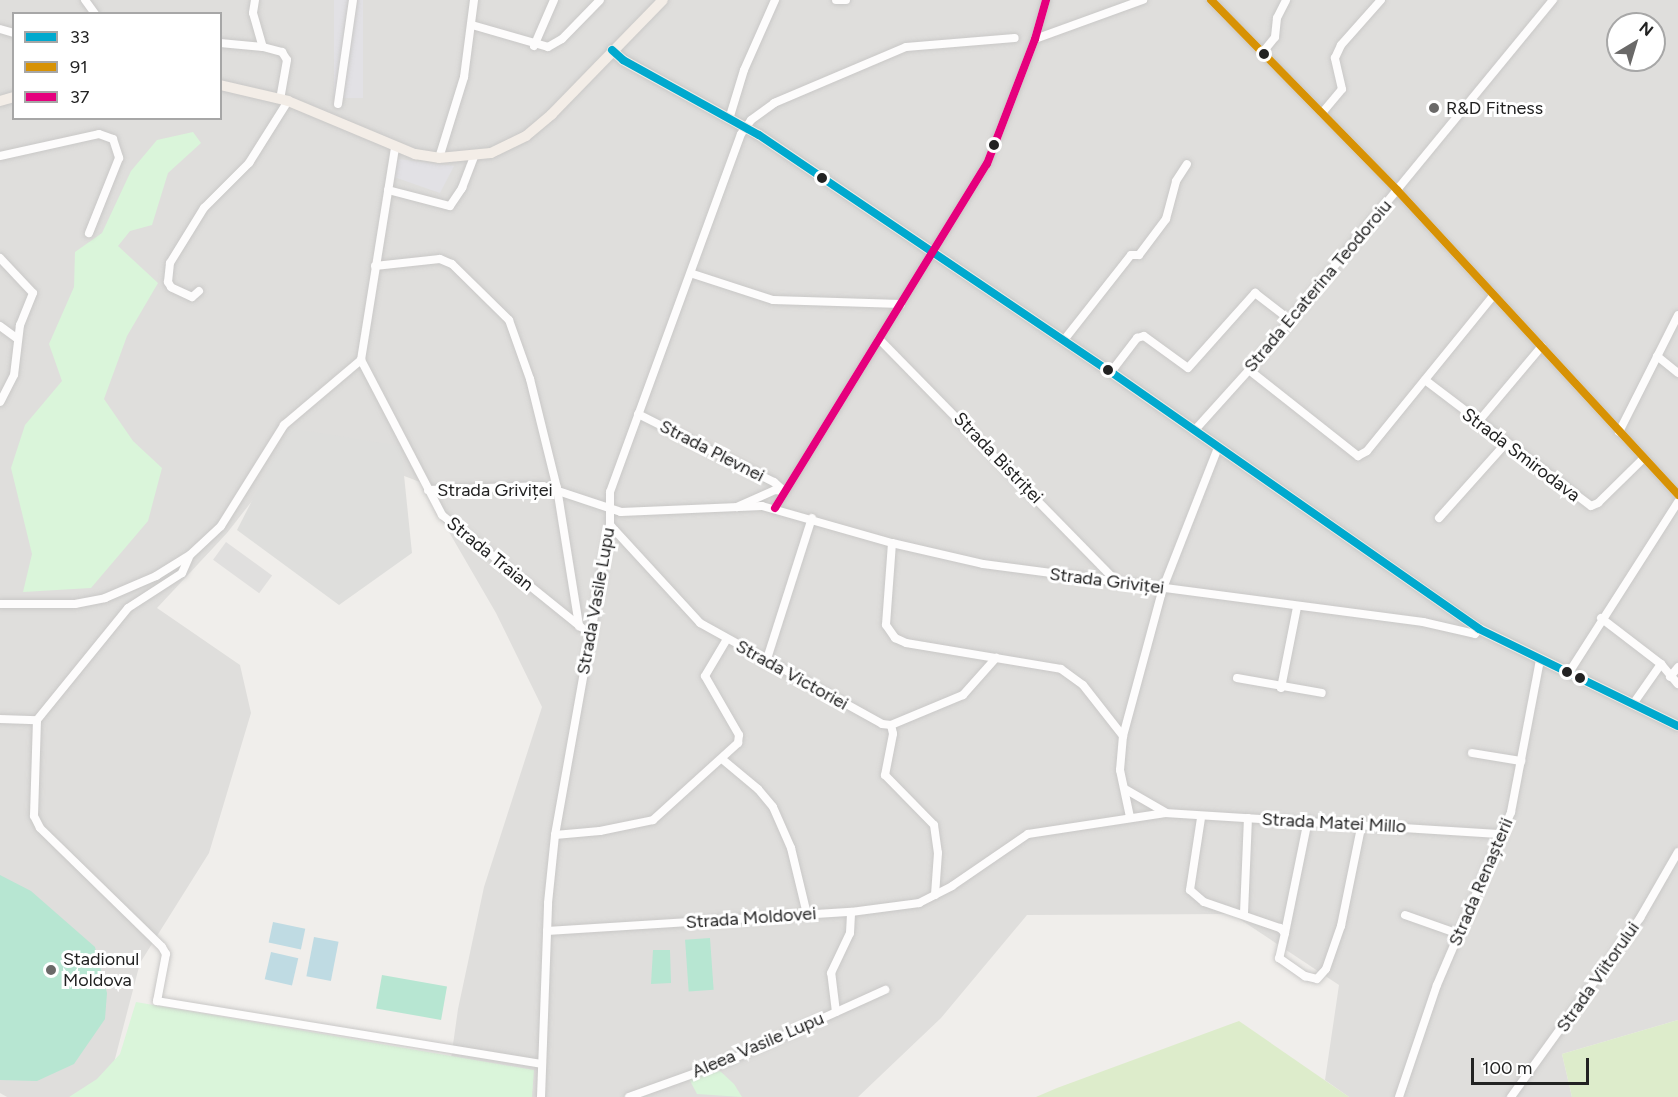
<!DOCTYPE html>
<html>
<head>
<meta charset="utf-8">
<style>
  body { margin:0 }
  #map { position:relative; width:1678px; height:1097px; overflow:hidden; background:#f0eeeb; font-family:Figtree,sans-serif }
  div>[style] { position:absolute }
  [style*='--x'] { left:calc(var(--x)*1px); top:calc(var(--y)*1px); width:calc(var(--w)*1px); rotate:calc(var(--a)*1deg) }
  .residential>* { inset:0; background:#dfdedc }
  .religious>* { inset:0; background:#dededc }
  .grass>* { inset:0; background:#ddeccb }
  .park>* { inset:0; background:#daf5da }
  .pitch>* { inset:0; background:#b7e6d2; transform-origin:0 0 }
  .parking>* { inset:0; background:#e0dfde; transform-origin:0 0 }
  .plaza>* { inset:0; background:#e2e1e5; transform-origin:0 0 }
  .water>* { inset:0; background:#bfdbe3; transform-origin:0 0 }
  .roads { filter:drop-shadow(0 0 2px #c9c8c7) drop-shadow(0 0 2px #c9c8c7) }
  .minor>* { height:8px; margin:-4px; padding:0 4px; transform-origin:4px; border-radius:4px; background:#fdfcfc }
  .major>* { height:10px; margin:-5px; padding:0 5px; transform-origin:5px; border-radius:5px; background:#f3ede7 }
  .bus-1>* { height:8px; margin:-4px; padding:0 4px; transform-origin:4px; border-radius:4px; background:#00a9ce }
  .bus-2>* { height:8px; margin:-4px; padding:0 4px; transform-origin:4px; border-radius:4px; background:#d79205 }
  .bus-3>* { height:8px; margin:-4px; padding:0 4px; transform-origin:4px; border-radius:4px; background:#e5007d }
  .dots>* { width:16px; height:16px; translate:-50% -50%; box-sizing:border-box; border:3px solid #fff; border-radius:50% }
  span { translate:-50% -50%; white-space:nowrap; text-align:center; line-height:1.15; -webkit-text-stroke:6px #fff; paint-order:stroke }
  .poi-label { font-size:18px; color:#222 }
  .left { translate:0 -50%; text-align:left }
  .street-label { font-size:18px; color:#222 }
  .legend { position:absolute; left:12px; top:12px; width:210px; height:108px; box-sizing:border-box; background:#fff; border:2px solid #a7a7a7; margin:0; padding:8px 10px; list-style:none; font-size:18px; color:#222 }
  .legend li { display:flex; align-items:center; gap:12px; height:30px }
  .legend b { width:30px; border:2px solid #a7a7a7 }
  .north { position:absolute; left:1606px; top:12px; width:60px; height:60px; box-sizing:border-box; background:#fff; border:2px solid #a7a7a7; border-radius:50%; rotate:38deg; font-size:16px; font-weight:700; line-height:24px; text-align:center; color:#222 }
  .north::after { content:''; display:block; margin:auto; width:21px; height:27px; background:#6a6968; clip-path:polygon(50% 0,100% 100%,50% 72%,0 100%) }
  .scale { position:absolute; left:1471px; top:1058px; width:118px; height:27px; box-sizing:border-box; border:3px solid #222; border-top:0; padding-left:8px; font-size:18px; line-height:21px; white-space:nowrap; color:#222; -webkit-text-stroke:4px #fff; paint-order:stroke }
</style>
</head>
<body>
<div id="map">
  <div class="residential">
    <div style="clip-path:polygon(evenodd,0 0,1678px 0,1678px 1020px,1562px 1054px,1572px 1097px,1349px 1097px,1325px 1080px,1339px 985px,1232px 914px,1027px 915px,941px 1018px,858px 1097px,528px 1097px,449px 1073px,458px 1009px,484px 887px,542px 707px,496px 613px,420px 482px,302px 437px,227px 533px,157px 608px,240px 665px,251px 713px,209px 853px,140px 963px,105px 1097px,7px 1097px,0 1093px,0 0,14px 14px,220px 14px,220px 118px,14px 118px,14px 14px,0 0,1618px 24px,1654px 24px,1654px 60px,1618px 60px,1618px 24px)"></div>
  </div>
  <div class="religious">
    <div style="clip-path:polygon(289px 428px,401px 446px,412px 553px,339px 605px,237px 530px)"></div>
  </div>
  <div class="grass">
    <div style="clip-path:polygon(1678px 1020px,1678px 1097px,1572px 1097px,1562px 1054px)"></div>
    <div style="clip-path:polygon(1239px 1021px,1349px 1097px,1036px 1097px,1057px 1088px)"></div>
  </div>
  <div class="park">
    <div style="clip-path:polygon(193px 132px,201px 143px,168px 173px,152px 225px,130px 231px,118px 246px,158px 283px,127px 336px,104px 399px,133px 441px,162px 468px,148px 521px,91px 588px,23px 592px,32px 554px,11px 468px,25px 425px,62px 381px,49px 344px,74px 287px,75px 252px,102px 233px,131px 171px,157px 140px)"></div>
    <div style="clip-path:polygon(136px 1002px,534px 1070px,532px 1097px,69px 1097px,97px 1079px,120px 1054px)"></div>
    <div style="clip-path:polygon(720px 1071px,734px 1084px,742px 1097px,697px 1094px,688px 1077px)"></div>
  </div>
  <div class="pitch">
    <div style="clip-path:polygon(0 875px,31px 891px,95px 947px,107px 993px,105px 1019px,74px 1064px,37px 1081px,0 1080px)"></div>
    <div style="left:710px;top:938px;width:52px;height:25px;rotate:86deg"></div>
    <div style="clip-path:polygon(653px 950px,670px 950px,671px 983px,651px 984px)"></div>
    <div style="left:382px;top:975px;width:66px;height:34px;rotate:10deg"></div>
  </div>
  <div class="parking">
    <div style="left:226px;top:542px;width:57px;height:22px;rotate:36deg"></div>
  </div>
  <div class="plaza">
    <div style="left:334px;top:0;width:29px;height:98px"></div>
    <div style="clip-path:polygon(398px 159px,454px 166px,440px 193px,394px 177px)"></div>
  </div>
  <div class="water">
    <div style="left:273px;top:922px;width:33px;height:21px;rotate:12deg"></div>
    <div style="left:314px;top:937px;width:25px;height:40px;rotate:11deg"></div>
    <div style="left:271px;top:952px;width:28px;height:28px;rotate:13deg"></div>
  </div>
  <div class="roads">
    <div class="minor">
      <div style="--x:85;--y:0;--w:17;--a:54"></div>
      <div style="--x:255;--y:0;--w:13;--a:99"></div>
      <div style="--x:253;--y:13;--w:35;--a:74"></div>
      <div style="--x:263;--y:47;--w:20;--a:15"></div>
      <div style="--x:282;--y:52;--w:9;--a:58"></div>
      <div style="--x:287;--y:60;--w:39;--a:100"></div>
      <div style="--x:836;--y:0;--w:10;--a:0"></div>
      <div style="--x:1211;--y:0;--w:266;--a:45.6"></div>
      <div style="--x:1397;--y:190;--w:415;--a:47.3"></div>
      <div style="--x:472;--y:25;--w:79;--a:16.1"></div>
      <div style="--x:548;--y:47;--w:16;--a:-30"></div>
      <div style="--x:562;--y:39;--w:54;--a:-45.7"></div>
      <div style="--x:0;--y:29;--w:15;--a:16"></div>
      <div style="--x:1035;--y:39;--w:115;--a:-19.9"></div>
      <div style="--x:220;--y:43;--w:43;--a:5.3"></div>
      <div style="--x:534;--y:46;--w:50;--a:-66.5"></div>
      <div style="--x:1263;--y:52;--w:19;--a:-51"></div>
      <div style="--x:1275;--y:37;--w:19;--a:-84"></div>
      <div style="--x:1277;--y:18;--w:20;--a:-63"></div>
      <div style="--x:338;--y:104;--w:105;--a:-81.8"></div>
      <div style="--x:1322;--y:113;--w:31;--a:-50"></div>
      <div style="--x:1342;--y:89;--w:32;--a:-103"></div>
      <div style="--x:1335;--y:58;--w:14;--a:-65"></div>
      <div style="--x:1341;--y:45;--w:60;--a:-48.4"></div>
      <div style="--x:730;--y:116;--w:48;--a:-73.1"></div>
      <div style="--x:744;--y:70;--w:77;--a:-66.1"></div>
      <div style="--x:0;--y:156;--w:101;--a:-12.5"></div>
      <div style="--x:99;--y:134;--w:15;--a:20"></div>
      <div style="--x:113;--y:139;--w:20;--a:72"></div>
      <div style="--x:119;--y:158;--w:81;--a:111.8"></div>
      <div style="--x:439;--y:158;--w:85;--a:-72.8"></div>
      <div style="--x:464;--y:77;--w:78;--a:-82.6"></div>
      <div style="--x:388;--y:190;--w:64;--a:14.5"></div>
      <div style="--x:450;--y:206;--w:22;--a:-56"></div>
      <div style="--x:462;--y:188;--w:34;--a:-69"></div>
      <div style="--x:0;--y:258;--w:48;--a:46.7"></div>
      <div style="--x:33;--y:293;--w:35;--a:112"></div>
      <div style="--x:20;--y:325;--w:50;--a:96.8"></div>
      <div style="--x:14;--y:375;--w:30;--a:117"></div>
      <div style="--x:375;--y:266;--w:65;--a:-6.1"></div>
      <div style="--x:440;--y:259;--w:13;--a:23"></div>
      <div style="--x:452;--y:264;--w:80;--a:44.5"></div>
      <div style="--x:509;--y:320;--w:63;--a:70.4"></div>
      <div style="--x:530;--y:379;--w:112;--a:76.1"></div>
      <div style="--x:557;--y:488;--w:140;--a:80.9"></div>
      <div style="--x:693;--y:274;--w:84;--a:18"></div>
      <div style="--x:773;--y:300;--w:128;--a:1.8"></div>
      <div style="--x:199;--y:291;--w:9;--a:139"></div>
      <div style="--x:192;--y:297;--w:23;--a:-155"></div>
      <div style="--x:171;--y:287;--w:6;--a:-121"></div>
      <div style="--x:168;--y:282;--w:19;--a:-84"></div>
      <div style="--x:170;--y:263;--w:65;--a:-58.3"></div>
      <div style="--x:204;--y:208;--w:64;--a:-45"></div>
      <div style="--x:249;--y:163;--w:73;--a:-57.8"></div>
      <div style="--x:0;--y:326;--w:22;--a:36"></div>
      <div style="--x:879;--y:339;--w:337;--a:45.6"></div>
      <div style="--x:1064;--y:340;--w:108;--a:-51.8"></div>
      <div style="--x:1131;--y:255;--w:8;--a:0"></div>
      <div style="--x:1139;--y:255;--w:45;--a:-53.1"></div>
      <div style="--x:1166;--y:219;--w:39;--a:-75"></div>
      <div style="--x:1176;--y:181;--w:20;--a:-57"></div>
      <div style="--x:1657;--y:356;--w:27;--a:39"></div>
      <div style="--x:361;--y:360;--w:175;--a:62.4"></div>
      <div style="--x:442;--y:515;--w:179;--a:38.9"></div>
      <div style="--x:1249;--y:370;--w:139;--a:38.3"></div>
      <div style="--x:1358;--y:456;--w:10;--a:-29"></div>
      <div style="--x:1367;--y:451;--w:201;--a:-50.9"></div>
      <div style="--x:1111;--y:372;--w:43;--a:-52.6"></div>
      <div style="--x:1137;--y:338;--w:7;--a:-16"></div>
      <div style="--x:1144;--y:336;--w:54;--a:36"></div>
      <div style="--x:1188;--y:368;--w:101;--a:-48.2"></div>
      <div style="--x:1255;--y:293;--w:44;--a:37.6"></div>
      <div style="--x:1425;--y:380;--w:208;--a:37.2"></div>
      <div style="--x:1591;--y:506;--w:8;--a:-23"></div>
      <div style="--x:1598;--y:503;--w:64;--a:-44.4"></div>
      <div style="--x:638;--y:414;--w:152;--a:26.6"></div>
      <div style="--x:774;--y:482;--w:13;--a:42"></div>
      <div style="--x:1478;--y:422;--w:99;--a:-49.9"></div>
      <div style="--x:1194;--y:431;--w:82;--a:-48"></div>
      <div style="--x:1249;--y:370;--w:479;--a:-50.6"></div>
      <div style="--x:1619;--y:432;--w:131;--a:-63.2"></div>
      <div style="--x:428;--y:490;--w:115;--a:-2"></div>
      <div style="--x:543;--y:486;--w:82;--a:18.4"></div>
      <div style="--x:621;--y:512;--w:141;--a:-2.4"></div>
      <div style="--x:762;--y:506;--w:135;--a:15.9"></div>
      <div style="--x:892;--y:543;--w:93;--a:13"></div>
      <div style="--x:983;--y:564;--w:444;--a:7.5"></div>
      <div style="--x:1423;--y:622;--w:53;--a:13"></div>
      <div style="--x:1475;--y:634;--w:6;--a:-51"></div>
      <div style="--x:737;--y:507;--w:42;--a:-24.1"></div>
      <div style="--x:775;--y:490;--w:8;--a:7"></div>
      <div style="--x:775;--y:508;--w:404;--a:-58.4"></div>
      <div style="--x:987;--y:164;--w:134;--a:-69"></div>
      <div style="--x:1035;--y:39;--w:41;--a:-74.2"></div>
      <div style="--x:1439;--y:518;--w:102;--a:-48.2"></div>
      <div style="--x:610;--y:525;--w:133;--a:47.4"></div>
      <div style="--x:700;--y:623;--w:208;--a:29"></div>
      <div style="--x:882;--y:724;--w:9;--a:6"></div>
      <div style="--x:891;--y:725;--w:78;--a:-22.6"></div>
      <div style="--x:963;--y:695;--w:50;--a:-48.3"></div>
      <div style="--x:892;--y:543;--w:82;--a:94.2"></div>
      <div style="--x:886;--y:625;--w:16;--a:55"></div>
      <div style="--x:895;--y:638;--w:12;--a:24"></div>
      <div style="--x:906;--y:643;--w:157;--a:9.5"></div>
      <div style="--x:1061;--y:669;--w:27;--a:36"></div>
      <div style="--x:1083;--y:685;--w:65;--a:51.9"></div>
      <div style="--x:0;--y:604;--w:75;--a:0"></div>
      <div style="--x:75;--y:604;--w:31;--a:-11"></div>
      <div style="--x:105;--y:598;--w:56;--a:-23.3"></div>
      <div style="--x:156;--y:576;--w:40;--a:-32"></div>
      <div style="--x:190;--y:555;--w:42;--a:-43.1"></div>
      <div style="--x:221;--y:526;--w:119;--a:-58"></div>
      <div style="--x:284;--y:425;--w:101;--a:-40.2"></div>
      <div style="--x:361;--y:360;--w:216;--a:-80.9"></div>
      <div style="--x:1601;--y:618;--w:76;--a:37.5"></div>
      <div style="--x:1661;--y:664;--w:26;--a:50"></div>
      <div style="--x:766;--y:662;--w:151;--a:-72.3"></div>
      <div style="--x:1568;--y:674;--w:204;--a:-57.4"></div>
      <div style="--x:1670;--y:677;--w:13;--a:-51"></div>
      <div style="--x:1237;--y:678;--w:86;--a:10"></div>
      <div style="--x:1281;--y:688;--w:83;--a:-78.8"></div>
      <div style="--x:1633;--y:704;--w:49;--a:-55"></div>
      <div style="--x:0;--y:719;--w:37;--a:2"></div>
      <div style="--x:37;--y:720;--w:144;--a:-50.9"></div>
      <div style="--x:128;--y:608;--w:64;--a:-32.9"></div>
      <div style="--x:182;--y:573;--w:17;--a:-66"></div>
      <div style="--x:37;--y:720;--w:96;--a:91.8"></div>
      <div style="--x:34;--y:816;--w:13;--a:63"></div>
      <div style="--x:40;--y:828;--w:170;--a:44.3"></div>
      <div style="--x:162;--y:947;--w:8;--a:60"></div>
      <div style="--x:166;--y:954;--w:48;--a:100.8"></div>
      <div style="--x:157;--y:1001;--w:390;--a:9.3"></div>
      <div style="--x:891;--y:725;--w:9;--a:77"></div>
      <div style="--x:893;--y:734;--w:42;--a:101"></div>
      <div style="--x:885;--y:775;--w:70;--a:45.6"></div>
      <div style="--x:934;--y:825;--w:28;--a:82"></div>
      <div style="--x:938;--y:853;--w:42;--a:94.1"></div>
      <div style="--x:1472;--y:753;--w:50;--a:9.3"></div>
      <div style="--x:722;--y:759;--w:47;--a:39.8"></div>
      <div style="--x:758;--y:789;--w:23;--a:50"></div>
      <div style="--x:773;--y:807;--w:45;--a:66.3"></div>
      <div style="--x:791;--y:848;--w:68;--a:76.4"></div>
      <div style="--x:1125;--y:789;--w:46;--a:29.9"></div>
      <div style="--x:1130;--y:817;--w:48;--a:-102"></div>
      <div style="--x:1120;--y:770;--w:34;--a:-85"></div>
      <div style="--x:1123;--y:736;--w:153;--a:-74.9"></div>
      <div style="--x:1163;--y:588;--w:150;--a:-68.6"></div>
      <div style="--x:1201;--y:818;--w:73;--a:98.7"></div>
      <div style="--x:1190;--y:890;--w:18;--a:41"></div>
      <div style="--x:1204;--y:902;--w:80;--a:18.9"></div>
      <div style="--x:1280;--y:928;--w:7;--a:45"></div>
      <div style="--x:1285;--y:933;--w:26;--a:103"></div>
      <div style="--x:1279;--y:958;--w:32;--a:35"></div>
      <div style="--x:1305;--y:976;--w:12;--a:14"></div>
      <div style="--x:1317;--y:979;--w:13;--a:-48"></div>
      <div style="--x:1326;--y:969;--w:46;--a:-70.8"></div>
      <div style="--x:1341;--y:926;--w:105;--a:-78.5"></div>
      <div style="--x:555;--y:835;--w:45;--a:-5.1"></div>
      <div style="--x:600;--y:831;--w:54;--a:-11.7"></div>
      <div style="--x:653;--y:820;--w:115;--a:-42.2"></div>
      <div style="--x:738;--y:743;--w:8;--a:-83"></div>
      <div style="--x:739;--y:735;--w:68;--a:-120"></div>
      <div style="--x:705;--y:676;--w:43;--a:-59.3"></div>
      <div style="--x:1244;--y:913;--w:95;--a:-87.6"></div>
      <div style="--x:1405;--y:915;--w:57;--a:19.4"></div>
      <div style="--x:547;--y:931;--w:305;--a:-3.6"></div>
      <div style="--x:851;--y:912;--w:69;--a:-7.5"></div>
      <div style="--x:919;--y:903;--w:37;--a:-27"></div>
      <div style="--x:952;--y:886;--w:92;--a:-34.4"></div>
      <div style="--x:1028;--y:834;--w:139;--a:-8.7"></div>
      <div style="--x:1165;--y:813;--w:338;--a:3.6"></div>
      <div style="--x:1285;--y:933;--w:115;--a:-78.5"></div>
      <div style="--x:836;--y:1012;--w:39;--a:-97"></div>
      <div style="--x:831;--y:973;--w:44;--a:-64.6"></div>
      <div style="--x:850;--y:933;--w:21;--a:-87"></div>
      <div style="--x:541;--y:1097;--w:194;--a:-87.9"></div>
      <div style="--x:548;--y:903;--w:68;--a:-84.1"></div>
      <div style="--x:555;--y:835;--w:315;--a:-79.9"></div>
      <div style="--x:610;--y:525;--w:33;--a:-90"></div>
      <div style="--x:610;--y:492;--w:381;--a:-69.9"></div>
      <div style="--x:741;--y:134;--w:17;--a:-54"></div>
      <div style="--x:751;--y:120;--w:29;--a:-36"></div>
      <div style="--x:774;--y:103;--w:143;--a:-23"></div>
      <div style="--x:906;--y:47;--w:109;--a:-4.7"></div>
      <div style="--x:629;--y:1097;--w:103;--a:-19.8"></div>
      <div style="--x:726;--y:1062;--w:175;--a:-24.4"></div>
      <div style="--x:1399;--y:1097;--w:118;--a:-71.3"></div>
      <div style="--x:1437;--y:985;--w:188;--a:-66.8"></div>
      <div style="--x:1511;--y:812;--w:155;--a:-79.2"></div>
      <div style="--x:1511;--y:1097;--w:221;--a:-54.2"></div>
      <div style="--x:1640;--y:918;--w:76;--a:-60.1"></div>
    </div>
    <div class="major">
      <div style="--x:612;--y:50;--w:15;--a:42"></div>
      <div style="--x:623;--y:60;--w:155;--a:28.9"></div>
      <div style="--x:759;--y:135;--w:424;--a:34"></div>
      <div style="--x:1111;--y:372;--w:449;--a:34.9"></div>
      <div style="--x:1479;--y:629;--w:221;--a:26"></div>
      <div style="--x:220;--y:85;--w:70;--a:13.2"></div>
      <div style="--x:288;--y:101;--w:138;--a:22.7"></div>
      <div style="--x:415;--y:154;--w:24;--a:9"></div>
      <div style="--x:439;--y:158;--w:52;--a:-5.5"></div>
      <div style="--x:491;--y:153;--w:39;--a:-26"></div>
      <div style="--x:526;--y:136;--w:34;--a:-40"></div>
      <div style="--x:552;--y:114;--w:159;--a:-45.8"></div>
      <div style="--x:0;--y:101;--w:15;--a:-16"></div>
    </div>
  </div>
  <div class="bus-1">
    <div style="--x:612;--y:50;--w:15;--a:42"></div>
    <div style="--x:623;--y:60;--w:155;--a:28.9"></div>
    <div style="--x:759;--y:135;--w:424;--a:34"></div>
    <div style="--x:1111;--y:372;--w:449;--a:34.9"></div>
    <div style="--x:1479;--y:629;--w:221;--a:26"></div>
  </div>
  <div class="bus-2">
    <div style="--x:1211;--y:0;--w:266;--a:45.6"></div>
    <div style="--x:1397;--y:190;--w:415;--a:47.3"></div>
  </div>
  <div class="bus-3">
    <div style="--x:775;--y:508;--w:404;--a:-58.4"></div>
    <div style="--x:987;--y:164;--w:134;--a:-69"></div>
    <div style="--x:1035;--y:39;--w:41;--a:-74.2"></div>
  </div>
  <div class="dots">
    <div style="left:1264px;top:54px;background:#222"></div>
    <div style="left:1434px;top:108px;background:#6a6968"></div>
    <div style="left:994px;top:145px;background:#222"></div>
    <div style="left:822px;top:178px;background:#222"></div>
    <div style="left:1108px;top:370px;background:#222"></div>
    <div style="left:1567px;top:672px;background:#222"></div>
    <div style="left:1580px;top:678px;background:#222"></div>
    <div style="left:51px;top:970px;background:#6a6968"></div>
  </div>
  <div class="poi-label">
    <span class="left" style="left:1446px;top:108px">R&amp;D Fitness</span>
    <span class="left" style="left:63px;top:970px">Stadionul<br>Moldova</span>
  </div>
  <div class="street-label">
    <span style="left:1318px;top:286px;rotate:-50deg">Strada Ecaterina Teodoroiu</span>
    <span style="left:712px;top:451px;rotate:27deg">Strada Plevnei</span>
    <span style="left:1521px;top:455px;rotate:37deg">Strada Smirodava</span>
    <span style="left:998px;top:458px;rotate:46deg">Strada Bistriței</span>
    <span style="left:495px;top:490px">Strada Griviței</span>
    <span style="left:490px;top:554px;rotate:39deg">Strada Traian</span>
    <span style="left:1107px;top:581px;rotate:7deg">Strada Griviței</span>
    <span style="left:596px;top:601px;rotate:-80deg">Strada Vasile Lupu</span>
    <span style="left:792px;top:675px;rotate:29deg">Strada Victoriei</span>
    <span style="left:1334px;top:823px;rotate:3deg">Strada Matei Millo</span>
    <span style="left:1481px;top:882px;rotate:-67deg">Strada Renașterii</span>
    <span style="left:751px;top:918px;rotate:-4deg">Strada Moldovei</span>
    <span style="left:1598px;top:977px;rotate:-55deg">Strada Viitorului</span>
    <span style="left:758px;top:1045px;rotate:-23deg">Aleea Vasile Lupu</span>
  </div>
  <ul class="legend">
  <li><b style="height:8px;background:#00a9ce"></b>33</li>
  <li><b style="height:8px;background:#d79205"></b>91</li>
  <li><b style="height:8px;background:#e5007d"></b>37</li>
  </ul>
  <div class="north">N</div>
  <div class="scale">100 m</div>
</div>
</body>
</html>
